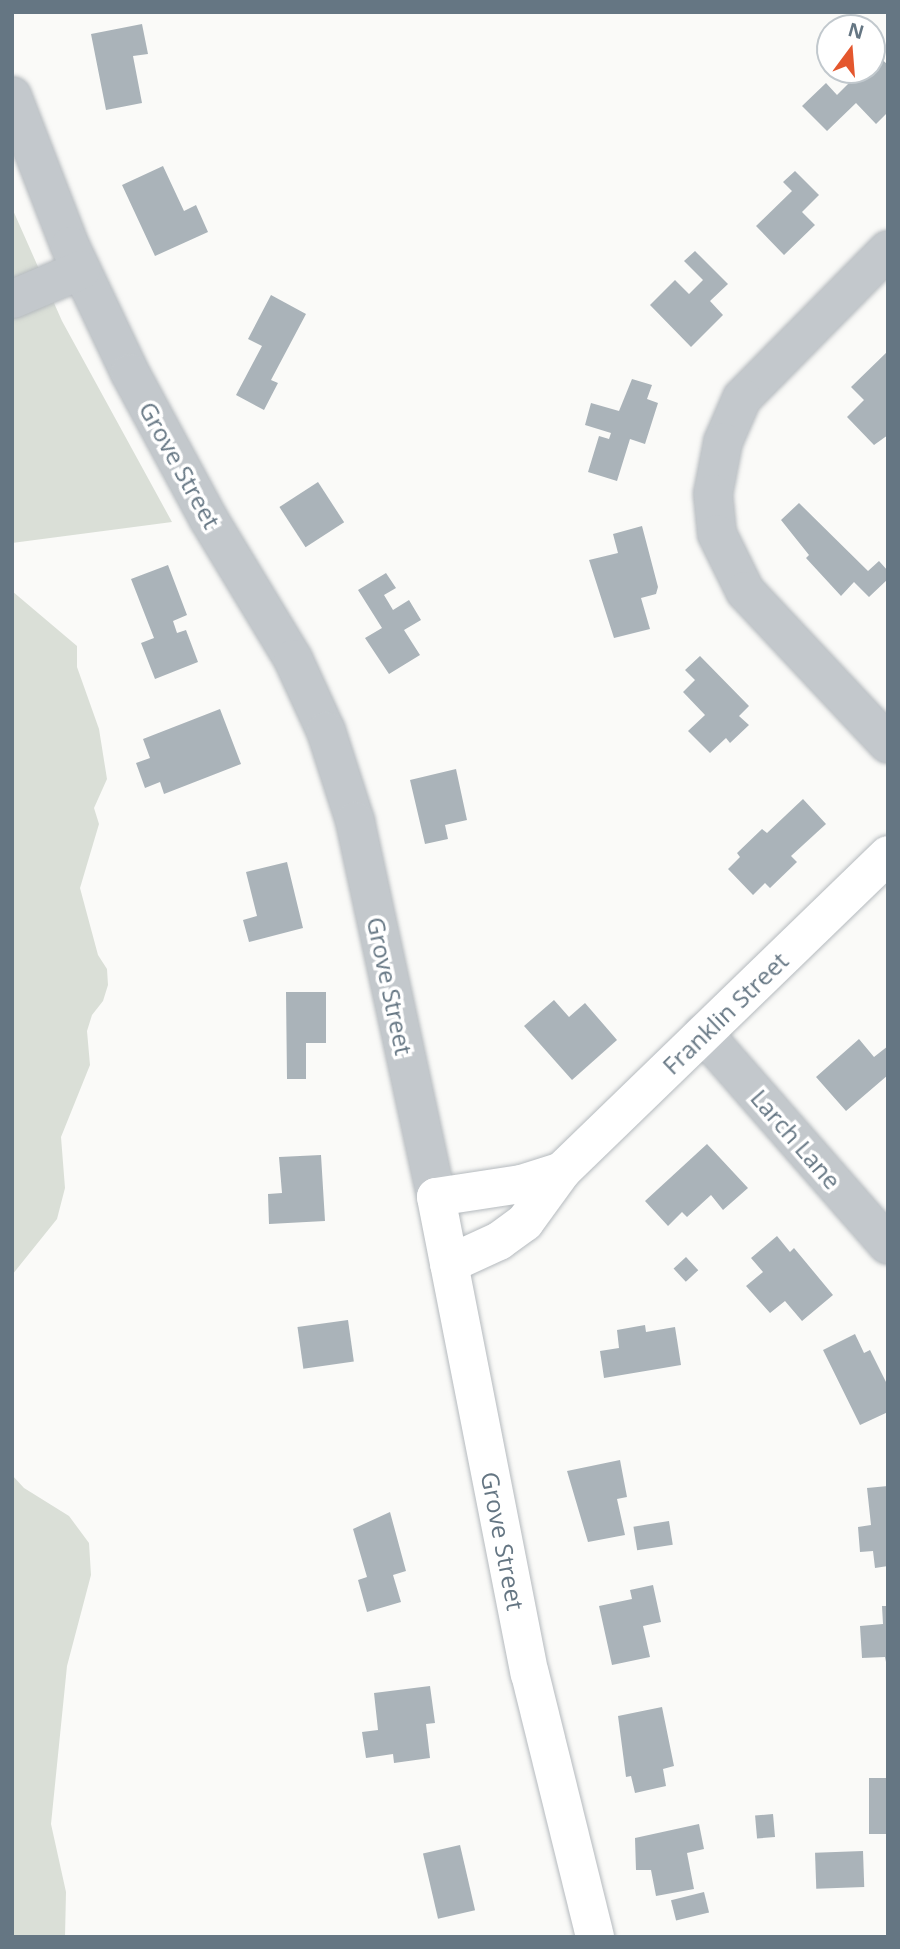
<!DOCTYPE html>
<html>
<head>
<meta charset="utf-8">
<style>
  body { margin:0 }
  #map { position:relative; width:900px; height:1949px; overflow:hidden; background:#fafaf8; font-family:"Open Sans",sans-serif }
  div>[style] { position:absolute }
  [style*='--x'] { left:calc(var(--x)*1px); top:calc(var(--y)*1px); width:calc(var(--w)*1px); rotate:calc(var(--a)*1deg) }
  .green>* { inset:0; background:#dadfd7 }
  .building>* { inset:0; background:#aab3b9; transform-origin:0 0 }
  .roads { filter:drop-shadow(0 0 2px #b5babe) drop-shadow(0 0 2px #b5babe) }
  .minor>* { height:38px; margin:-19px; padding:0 19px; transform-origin:19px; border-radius:19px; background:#c3c8cc }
  .major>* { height:38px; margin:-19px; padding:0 19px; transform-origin:19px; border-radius:19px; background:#fff }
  span { translate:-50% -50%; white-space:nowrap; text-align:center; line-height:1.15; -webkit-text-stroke:7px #fff; paint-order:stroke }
  .street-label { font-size:24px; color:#657683 }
  .frame { position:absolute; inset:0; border:14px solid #657683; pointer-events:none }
  .north { position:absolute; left:816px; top:14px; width:70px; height:70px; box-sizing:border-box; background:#fff; border:2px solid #c1c8cd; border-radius:50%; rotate:16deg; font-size:19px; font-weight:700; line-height:28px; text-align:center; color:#657683 }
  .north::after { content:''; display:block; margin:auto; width:24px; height:32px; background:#e4572e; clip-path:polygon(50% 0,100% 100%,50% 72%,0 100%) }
</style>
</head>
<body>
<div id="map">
  <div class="green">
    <div style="clip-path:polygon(12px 208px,62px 321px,172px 522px,12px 543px)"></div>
    <div style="clip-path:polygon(12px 591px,77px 646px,77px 667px,99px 729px,107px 779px,94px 808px,99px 824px,80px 888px,98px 955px,107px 969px,108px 985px,103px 1001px,92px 1015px,87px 1031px,90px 1065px,61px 1137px,65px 1188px,57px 1219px,12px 1275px)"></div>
    <div style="clip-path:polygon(12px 1475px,24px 1488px,69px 1516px,89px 1543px,91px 1575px,67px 1666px,51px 1824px,66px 1892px,65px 1937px,12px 1937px)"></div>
  </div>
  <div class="building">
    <div style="clip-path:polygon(142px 24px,148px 54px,133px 56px,142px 103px,106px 110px,91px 34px)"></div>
    <div style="clip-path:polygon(874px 52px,888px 65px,888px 112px,876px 124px,856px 103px,827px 131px,802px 106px,826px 83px,837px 95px,862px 70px,872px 70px)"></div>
    <div style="clip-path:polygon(163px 166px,184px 211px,196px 205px,208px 232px,155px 256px,122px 185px)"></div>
    <div style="clip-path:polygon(795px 171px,819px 195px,802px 212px,815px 225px,784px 255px,756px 226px,792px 191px,783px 182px)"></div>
    <div style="clip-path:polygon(695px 251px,728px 284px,710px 301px,723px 315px,691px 347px,650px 305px,675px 280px,689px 294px,703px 280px,684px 261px)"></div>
    <div style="clip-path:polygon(271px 295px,306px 314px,271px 380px,278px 383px,264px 410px,236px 395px,262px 346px,248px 339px)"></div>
    <div style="clip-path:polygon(888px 351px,888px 435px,874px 445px,847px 417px,864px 400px,851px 387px)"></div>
    <div style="clip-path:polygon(632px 379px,652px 385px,647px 399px,658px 403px,645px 444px,630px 439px,617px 481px,588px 472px,599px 436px,609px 439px,611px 433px,585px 425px,591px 403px,619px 411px)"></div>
    <div style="left:318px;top:482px;width:48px;height:46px;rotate:57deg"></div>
    <div style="clip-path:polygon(799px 503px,868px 571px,879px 561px,888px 571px,888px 579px,869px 597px,854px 582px,841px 596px,806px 558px,809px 555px,781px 520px)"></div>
    <div style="clip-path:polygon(642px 526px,658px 587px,656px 594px,641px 598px,650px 629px,614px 638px,589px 560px,618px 553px,613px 534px)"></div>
    <div style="clip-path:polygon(168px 565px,187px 615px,173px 621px,177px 633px,186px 630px,198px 662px,155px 679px,141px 643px,154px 638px,131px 579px)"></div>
    <div style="clip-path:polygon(386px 573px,396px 588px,384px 595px,393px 610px,409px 600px,421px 620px,404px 630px,420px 655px,389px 674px,365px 638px,382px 628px,358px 590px)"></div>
    <div style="clip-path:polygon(700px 656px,749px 706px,739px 716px,749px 725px,730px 743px,726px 738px,710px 753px,688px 731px,705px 715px,683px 692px,695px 680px,685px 670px)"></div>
    <div style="clip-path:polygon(220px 709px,241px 764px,164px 794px,160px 782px,145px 788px,136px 763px,150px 758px,143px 739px)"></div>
    <div style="clip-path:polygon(456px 769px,467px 820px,445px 825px,448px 839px,425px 844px,410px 780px)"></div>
    <div style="clip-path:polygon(803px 799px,826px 824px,791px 856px,797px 862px,770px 888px,765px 883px,753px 895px,728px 869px,740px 857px,737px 853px,762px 829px,767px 833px)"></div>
    <div style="clip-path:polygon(287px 862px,303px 928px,249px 942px,243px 920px,257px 916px,246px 872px)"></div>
    <div style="clip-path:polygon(286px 992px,326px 992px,326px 1043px,306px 1043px,306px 1079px,287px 1079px)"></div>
    <div style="clip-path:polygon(554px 1000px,569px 1017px,585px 1003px,617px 1040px,572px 1080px,524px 1026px)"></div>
    <div style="clip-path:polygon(859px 1039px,874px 1057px,888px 1046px,888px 1075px,846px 1111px,816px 1077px)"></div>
    <div style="clip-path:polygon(707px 1144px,748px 1188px,723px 1210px,711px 1195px,687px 1217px,682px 1212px,668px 1226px,645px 1201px)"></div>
    <div style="clip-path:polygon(321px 1155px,325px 1221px,269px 1224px,268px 1194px,282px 1193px,279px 1157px)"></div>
    <div style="clip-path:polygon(777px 1236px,790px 1252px,794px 1248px,833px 1295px,802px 1321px,785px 1301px,770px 1313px,746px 1286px,763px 1272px,751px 1258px)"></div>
    <div style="left:686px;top:1257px;width:18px;height:17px;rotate:47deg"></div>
    <div style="left:348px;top:1320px;width:42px;height:51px;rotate:82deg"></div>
    <div style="clip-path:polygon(645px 1325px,646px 1332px,675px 1327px,681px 1365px,604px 1378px,600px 1351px,619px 1348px,617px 1330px)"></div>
    <div style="clip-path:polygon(855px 1334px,864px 1353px,870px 1350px,888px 1386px,888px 1412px,860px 1425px,823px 1350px)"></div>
    <div style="clip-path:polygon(620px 1460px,627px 1497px,617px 1499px,625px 1535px,588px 1542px,567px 1471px)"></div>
    <div style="clip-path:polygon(888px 1486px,888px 1566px,875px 1568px,873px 1551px,860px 1552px,858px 1527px,871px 1525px,867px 1488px)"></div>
    <div style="clip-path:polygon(390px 1512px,406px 1571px,393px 1575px,401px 1602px,367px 1612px,358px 1580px,367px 1577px,353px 1529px)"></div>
    <div style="left:669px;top:1521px;width:24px;height:36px;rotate:81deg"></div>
    <div style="clip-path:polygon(653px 1585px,661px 1622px,643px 1626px,650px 1657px,612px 1665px,599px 1606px,632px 1599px,630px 1590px)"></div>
    <div style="clip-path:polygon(882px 1606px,888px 1606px,888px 1672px,885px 1657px,862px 1658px,860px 1626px,883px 1624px)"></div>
    <div style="clip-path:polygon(430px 1686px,435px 1723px,426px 1724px,430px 1758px,394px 1763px,393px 1754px,366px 1758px,362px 1732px,378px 1730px,374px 1693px)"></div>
    <div style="clip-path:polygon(662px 1707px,674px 1766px,663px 1769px,666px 1786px,635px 1793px,631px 1776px,626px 1777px,618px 1716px)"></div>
    <div style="left:869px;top:1778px;width:19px;height:56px"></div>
    <div style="left:773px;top:1814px;width:23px;height:18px;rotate:85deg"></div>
    <div style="clip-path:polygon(699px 1824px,704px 1849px,687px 1853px,694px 1889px,656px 1896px,651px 1870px,636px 1870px,635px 1838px)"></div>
    <div style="left:460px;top:1845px;width:67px;height:38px;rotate:77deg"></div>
    <div style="left:863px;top:1851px;width:36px;height:48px;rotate:88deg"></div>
    <div style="left:704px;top:1892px;width:21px;height:34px;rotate:76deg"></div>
  </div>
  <div class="roads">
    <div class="minor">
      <div style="--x:12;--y:96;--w:161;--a:68.9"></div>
      <div style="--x:70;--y:246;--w:140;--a:64.7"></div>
      <div style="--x:130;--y:373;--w:165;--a:61.7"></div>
      <div style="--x:208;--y:518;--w:165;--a:58.9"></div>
      <div style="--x:293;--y:659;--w:79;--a:65.4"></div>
      <div style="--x:326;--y:731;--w:95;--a:72.1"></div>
      <div style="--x:355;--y:821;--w:385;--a:77.8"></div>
      <div style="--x:888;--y:250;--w:208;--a:134.6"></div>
      <div style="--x:742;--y:398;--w:48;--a:113.4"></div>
      <div style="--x:723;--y:442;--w:53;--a:100.9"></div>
      <div style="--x:713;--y:494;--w:40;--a:84.3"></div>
      <div style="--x:717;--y:534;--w:64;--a:63.8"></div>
      <div style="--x:745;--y:591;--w:209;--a:46.9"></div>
      <div style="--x:13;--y:299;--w:74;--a:-23.1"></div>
      <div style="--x:703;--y:1033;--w:281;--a:48.9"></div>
    </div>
    <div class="major">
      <div style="--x:562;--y:1171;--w:43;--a:162.4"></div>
      <div style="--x:521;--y:1184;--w:86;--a:171.3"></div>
      <div style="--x:436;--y:1197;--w:486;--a:78.9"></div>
      <div style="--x:530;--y:1674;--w:271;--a:76.1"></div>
      <div style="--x:449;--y:1264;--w:55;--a:-24.7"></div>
      <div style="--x:499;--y:1241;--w:32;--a:-36"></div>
      <div style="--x:525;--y:1222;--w:63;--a:-54"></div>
      <div style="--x:562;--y:1171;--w:454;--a:-44.1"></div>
    </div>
  </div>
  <div class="street-label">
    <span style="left:180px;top:465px;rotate:61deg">Grove Street</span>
    <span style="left:390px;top:986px;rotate:78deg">Grove Street</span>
    <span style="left:725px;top:1013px;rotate:-44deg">Franklin Street</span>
    <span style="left:796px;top:1139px;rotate:49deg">Larch Lane</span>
    <span style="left:503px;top:1541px;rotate:79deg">Grove Street</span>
  </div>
  <div class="frame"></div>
  <div class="north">N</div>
</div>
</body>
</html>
